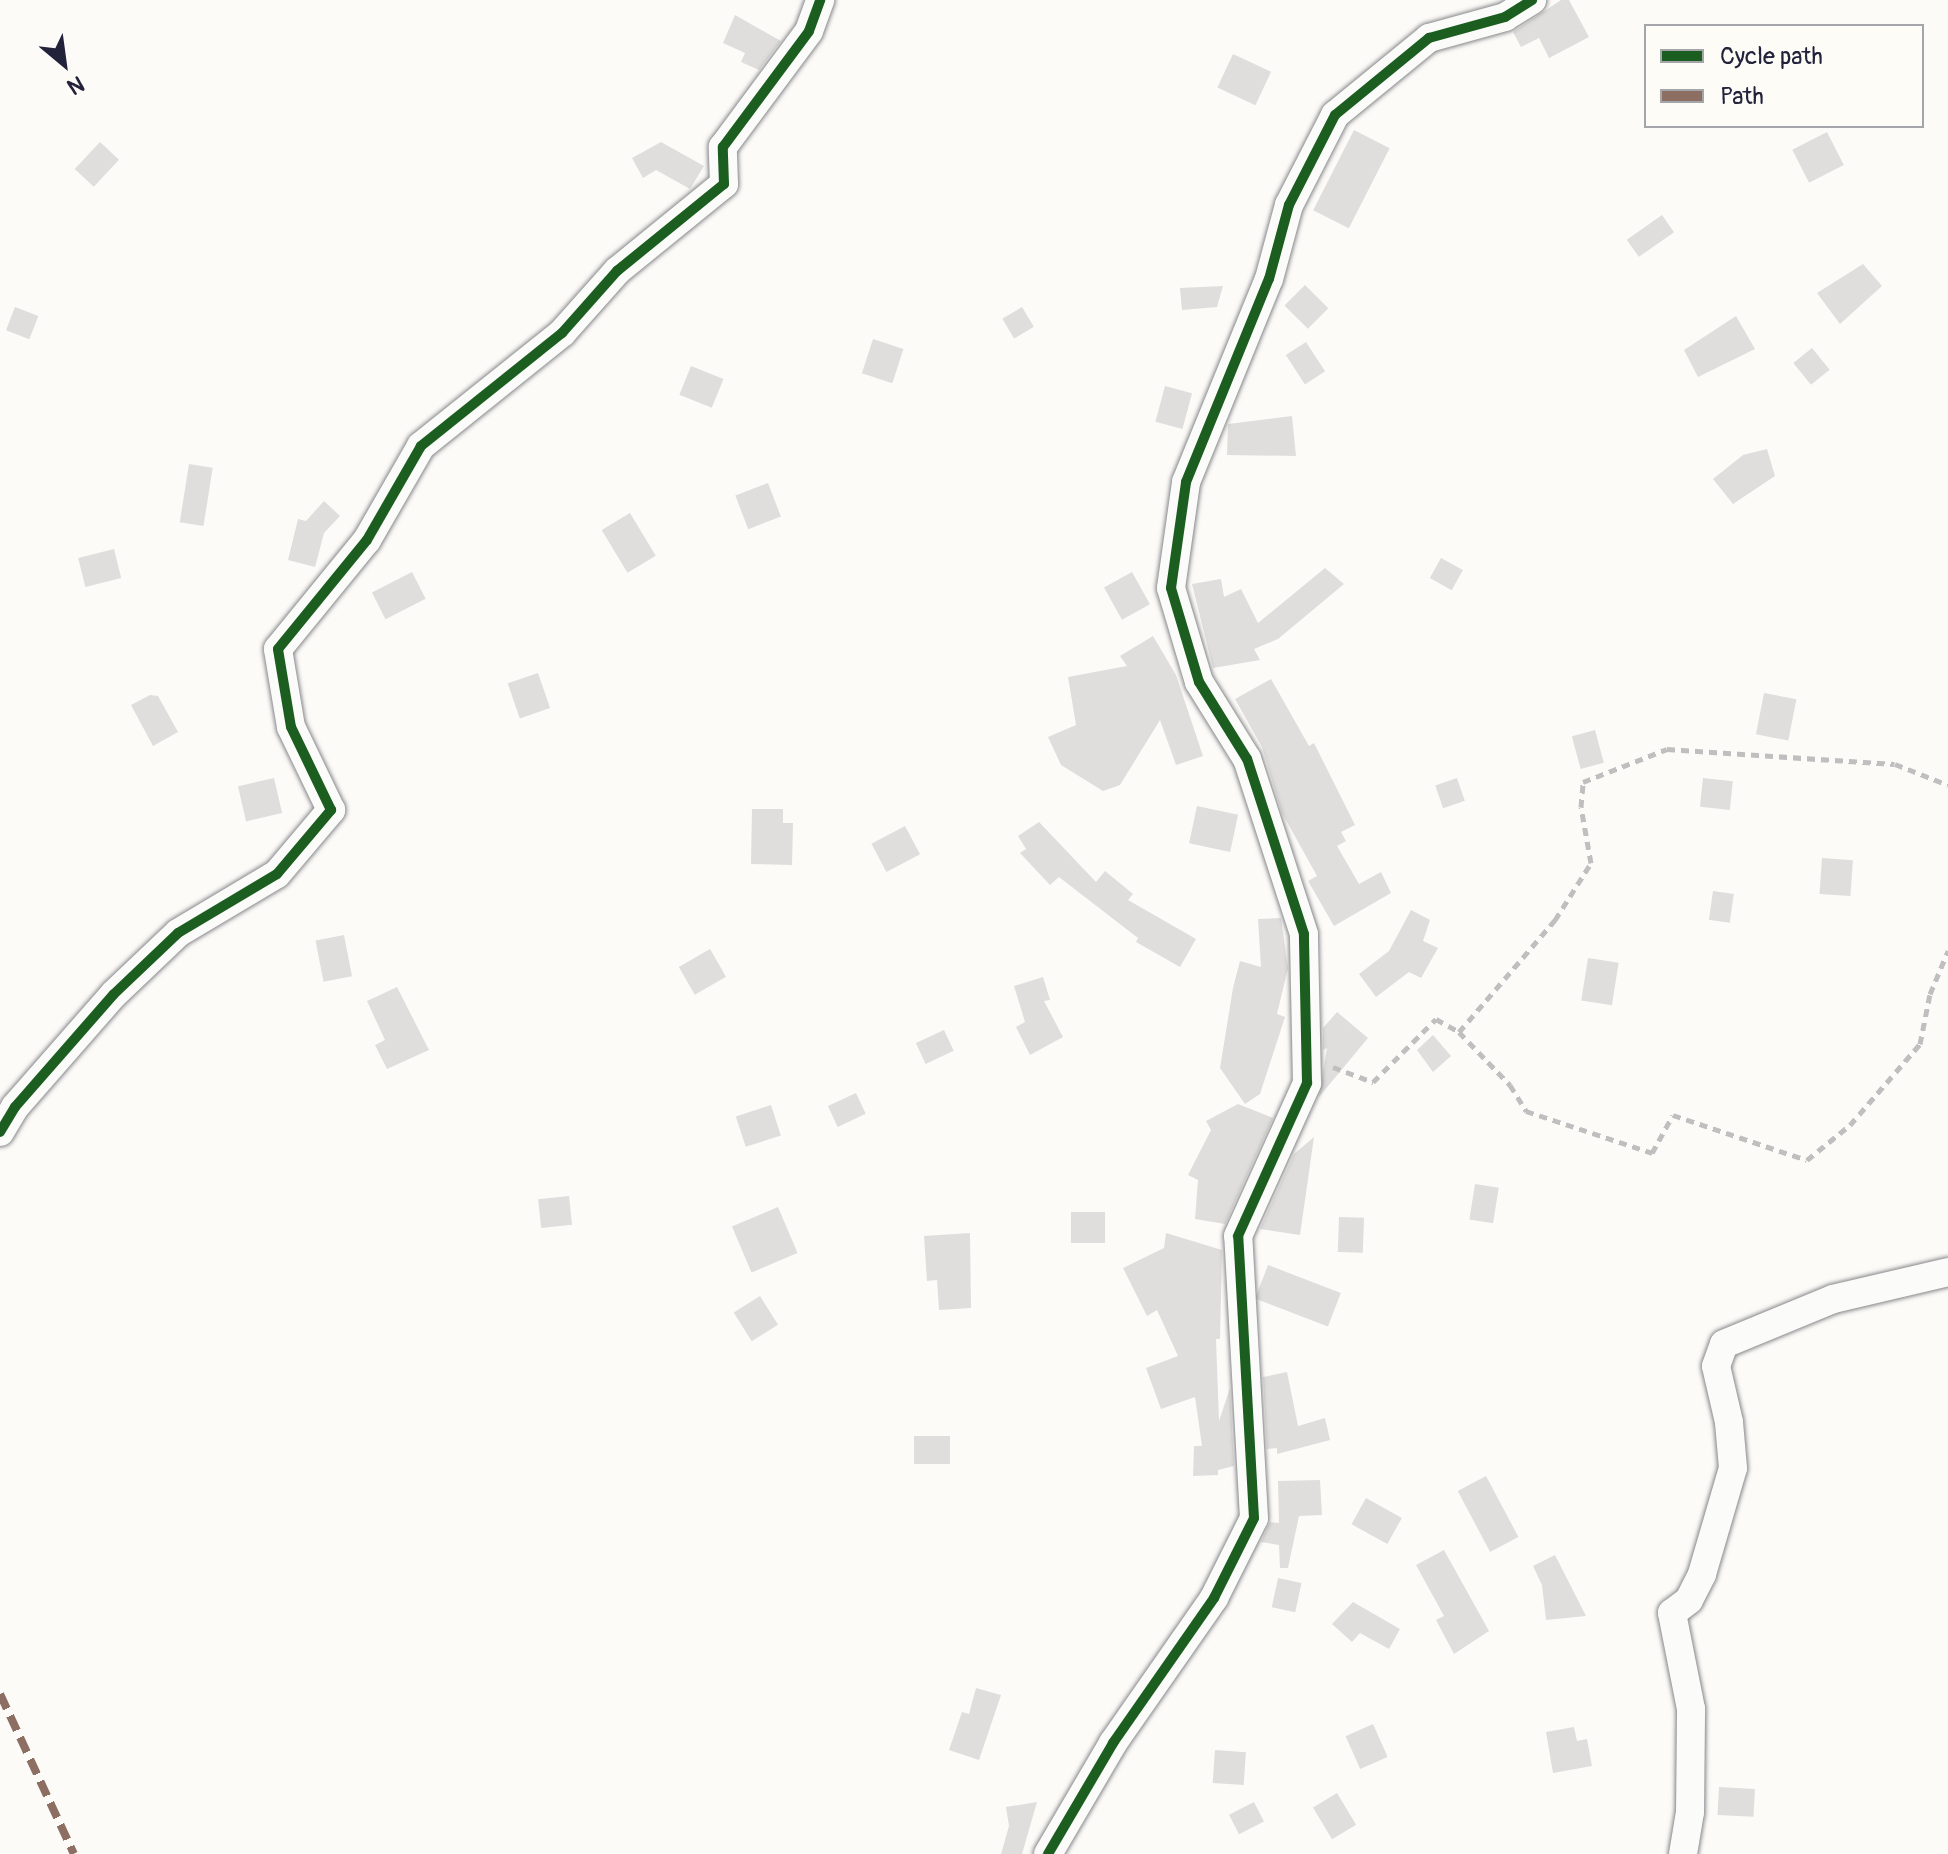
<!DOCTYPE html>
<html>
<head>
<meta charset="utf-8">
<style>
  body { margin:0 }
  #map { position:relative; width:1948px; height:1854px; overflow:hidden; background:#fcfbf8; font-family:Pangolin,sans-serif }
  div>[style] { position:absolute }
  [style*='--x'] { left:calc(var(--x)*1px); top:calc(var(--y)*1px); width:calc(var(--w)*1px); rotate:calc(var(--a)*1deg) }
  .building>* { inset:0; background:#dfdedd; transform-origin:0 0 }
  .path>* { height:5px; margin-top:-2.5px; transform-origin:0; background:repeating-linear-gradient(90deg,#bfbfc0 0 8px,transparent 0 14px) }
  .roads { filter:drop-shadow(0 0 2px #88888c) drop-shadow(0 0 2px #88888c) }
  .minor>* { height:28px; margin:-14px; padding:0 14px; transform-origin:14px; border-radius:14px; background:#fbfbf9 }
  .quiet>* { height:8px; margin-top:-4px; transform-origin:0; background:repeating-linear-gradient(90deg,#8d6e63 0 16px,transparent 0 24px) }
  .cycleway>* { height:10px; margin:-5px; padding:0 5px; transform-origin:5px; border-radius:5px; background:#1b5e20 }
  span { translate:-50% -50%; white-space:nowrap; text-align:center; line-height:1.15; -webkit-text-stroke:6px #fdfcf7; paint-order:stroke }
  .legend { position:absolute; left:1644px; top:24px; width:280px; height:104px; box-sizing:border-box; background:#fdfcf7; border:2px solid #a5a5ac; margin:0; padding:10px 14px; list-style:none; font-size:24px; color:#22223b }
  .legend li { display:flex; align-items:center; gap:16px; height:40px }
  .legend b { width:40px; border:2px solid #a5a5ac }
  .north { position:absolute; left:24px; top:24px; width:80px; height:80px; -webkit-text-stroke:6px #fdfcf7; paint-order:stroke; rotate:151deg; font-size:22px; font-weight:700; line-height:32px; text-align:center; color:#22223b }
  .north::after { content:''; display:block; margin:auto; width:28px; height:36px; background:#22223b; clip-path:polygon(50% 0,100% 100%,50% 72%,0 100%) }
</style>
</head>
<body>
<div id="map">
  <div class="building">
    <div style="clip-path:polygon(1561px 0,1569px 0,1589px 37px,1549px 58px,1539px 38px,1521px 47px,1513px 32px)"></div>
    <div style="clip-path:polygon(735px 15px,781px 41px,759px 70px,741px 62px,745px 53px,723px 43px)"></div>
    <div style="left:1233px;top:54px;width:42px;height:37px;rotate:25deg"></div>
    <div style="left:1354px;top:130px;width:40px;height:90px;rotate:27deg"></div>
    <div style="left:1827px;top:132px;width:37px;height:39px;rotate:63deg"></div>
    <div style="left:100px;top:142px;width:26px;height:37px;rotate:43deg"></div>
    <div style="clip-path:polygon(661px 142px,704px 166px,690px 189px,656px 170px,643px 178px,632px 158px)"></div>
    <div style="left:1662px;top:215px;width:21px;height:43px;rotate:55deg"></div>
    <div style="clip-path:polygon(1863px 264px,1882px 286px,1840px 324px,1817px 293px)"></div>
    <div style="left:1305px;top:285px;width:33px;height:29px;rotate:45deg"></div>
    <div style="clip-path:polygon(1223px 286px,1217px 307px,1182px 310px,1180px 288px)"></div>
    <div style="left:15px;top:307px;width:25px;height:25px;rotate:21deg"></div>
    <div style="left:1022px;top:307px;width:23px;height:23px;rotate:59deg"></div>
    <div style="clip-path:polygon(1736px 316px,1755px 349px,1698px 377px,1684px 350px)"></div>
    <div style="left:873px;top:339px;width:32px;height:36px;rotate:18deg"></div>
    <div style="left:1306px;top:342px;width:35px;height:24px;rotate:57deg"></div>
    <div style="left:1812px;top:348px;width:28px;height:24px;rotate:51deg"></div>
    <div style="left:691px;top:366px;width:35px;height:31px;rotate:22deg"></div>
    <div style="left:1165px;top:386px;width:28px;height:37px;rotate:15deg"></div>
    <div style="clip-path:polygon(1292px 416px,1296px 456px,1227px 455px,1228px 424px)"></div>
    <div style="clip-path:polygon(1767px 449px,1775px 476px,1733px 504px,1713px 479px,1743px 455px)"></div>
    <div style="left:189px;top:464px;width:24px;height:59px;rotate:9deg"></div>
    <div style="left:768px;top:483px;width:36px;height:35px;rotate:69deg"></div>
    <div style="clip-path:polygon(324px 501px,340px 516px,324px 533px,315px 567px,288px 560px,298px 519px,306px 521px)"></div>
    <div style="left:630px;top:513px;width:50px;height:33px;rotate:59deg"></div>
    <div style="left:114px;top:549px;width:30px;height:37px;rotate:76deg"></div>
    <div style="left:1441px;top:558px;width:25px;height:23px;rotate:29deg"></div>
    <div style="clip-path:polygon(1325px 568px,1344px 584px,1278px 639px,1254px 649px,1260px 660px,1213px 668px,1192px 584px,1221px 579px,1224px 597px,1241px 589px,1258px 623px)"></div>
    <div style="left:412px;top:572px;width:30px;height:45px;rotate:63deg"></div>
    <div style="left:1132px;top:572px;width:37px;height:32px;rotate:61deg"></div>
    <div style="clip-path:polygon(1153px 636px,1176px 675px,1203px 756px,1176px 765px,1160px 720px,1120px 785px,1103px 791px,1061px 765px,1048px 737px,1076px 725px,1068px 677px,1127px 666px,1120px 656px)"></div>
    <div style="left:538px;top:673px;width:37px;height:32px;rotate:71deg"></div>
    <div style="clip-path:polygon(1271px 679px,1309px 746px,1314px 743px,1355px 825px,1341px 832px,1346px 841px,1337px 846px,1359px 884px,1381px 872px,1391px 893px,1334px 926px,1308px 881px,1317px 876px,1282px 813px,1262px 747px,1235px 699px)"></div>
    <div style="left:1764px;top:693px;width:33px;height:42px;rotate:11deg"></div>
    <div style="clip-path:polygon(150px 695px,158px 696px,178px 732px,153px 746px,131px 705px)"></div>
    <div style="left:1595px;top:730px;width:34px;height:24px;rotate:75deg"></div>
    <div style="left:274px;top:778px;width:36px;height:37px;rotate:77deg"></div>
    <div style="left:1457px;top:778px;width:24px;height:23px;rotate:71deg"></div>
    <div style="left:1703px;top:778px;width:30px;height:29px;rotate:6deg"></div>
    <div style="left:1197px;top:806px;width:42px;height:38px;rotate:12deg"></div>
    <div style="clip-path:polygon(752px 809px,783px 809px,783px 823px,793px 823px,792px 865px,751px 864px)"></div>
    <div style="clip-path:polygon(1039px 822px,1096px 882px,1105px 871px,1133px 894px,1128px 900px,1196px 939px,1180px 967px,1136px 942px,1138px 938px,1059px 877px,1050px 885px,1020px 853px,1026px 849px,1018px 836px)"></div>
    <div style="left:905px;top:826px;width:32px;height:38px;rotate:62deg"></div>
    <div style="left:1822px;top:858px;width:31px;height:36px;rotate:4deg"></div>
    <div style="left:1713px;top:891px;width:21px;height:29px;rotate:8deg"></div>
    <div style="clip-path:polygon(1411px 910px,1430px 920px,1423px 941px,1438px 948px,1421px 978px,1409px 972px,1376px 997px,1359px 974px,1389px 951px)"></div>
    <div style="clip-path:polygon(1281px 918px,1288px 968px,1277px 1014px,1285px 1017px,1260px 1094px,1245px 1104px,1220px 1068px,1233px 988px,1240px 961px,1261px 967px,1258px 919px)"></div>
    <div style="left:344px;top:935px;width:42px;height:29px;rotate:79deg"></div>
    <div style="left:710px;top:949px;width:32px;height:36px;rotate:60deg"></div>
    <div style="left:1588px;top:958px;width:31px;height:43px;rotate:9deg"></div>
    <div style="clip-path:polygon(1043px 977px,1050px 1000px,1044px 1001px,1063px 1037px,1030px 1055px,1016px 1027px,1025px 1022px,1014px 986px)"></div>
    <div style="clip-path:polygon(397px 987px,429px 1050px,387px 1069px,375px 1045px,385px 1040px,367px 1001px)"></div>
    <div style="clip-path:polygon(1337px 1012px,1368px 1038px,1319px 1097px,1327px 1048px,1323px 1050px,1323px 1028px)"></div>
    <div style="left:944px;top:1030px;width:23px;height:31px;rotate:65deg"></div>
    <div style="clip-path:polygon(1433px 1035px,1451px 1056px,1433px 1072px,1417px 1050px)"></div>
    <div style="left:856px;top:1093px;width:23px;height:31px;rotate:65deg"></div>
    <div style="clip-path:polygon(1238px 1104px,1273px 1118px,1225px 1224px,1195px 1219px,1198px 1180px,1188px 1175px,1211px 1130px,1206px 1121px)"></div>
    <div style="left:771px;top:1105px;width:32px;height:37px;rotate:72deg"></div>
    <div style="clip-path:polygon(1314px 1137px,1300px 1235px,1260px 1229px,1294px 1154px)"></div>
    <div style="left:1475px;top:1184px;width:24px;height:36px;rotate:9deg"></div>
    <div style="left:569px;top:1196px;width:29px;height:31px;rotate:84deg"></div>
    <div style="left:778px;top:1207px;width:50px;height:50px;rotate:67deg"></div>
    <div style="left:1071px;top:1212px;width:34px;height:31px"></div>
    <div style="left:1339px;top:1217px;width:25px;height:35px;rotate:2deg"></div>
    <div style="clip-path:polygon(970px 1233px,971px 1308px,939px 1310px,937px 1280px,927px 1281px,924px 1236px)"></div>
    <div style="clip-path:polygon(1166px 1233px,1222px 1250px,1220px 1339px,1216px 1339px,1219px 1421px,1230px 1388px,1234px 1466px,1218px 1470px,1218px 1475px,1193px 1476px,1194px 1446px,1202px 1446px,1195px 1397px,1161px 1409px,1146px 1368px,1178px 1356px,1157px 1310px,1147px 1316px,1123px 1268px,1164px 1248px)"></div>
    <div style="left:1268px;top:1265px;width:78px;height:36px;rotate:21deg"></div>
    <div style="left:760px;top:1296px;width:34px;height:31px;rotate:58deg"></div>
    <div style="clip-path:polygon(1287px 1372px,1298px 1426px,1325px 1418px,1330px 1440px,1277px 1454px,1277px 1448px,1267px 1449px,1263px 1377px)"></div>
    <div style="left:914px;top:1436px;width:36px;height:28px"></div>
    <div style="left:1486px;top:1476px;width:69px;height:32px;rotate:62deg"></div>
    <div style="clip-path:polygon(1320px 1480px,1322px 1515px,1299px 1516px,1288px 1568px,1280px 1568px,1279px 1545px,1261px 1542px,1270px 1522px,1279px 1523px,1278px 1481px)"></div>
    <div style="left:1366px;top:1498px;width:41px;height:30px;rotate:29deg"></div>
    <div style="clip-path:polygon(1444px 1550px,1489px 1631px,1454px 1654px,1436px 1620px,1444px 1616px,1416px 1565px)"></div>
    <div style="clip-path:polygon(1555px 1555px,1586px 1616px,1546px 1620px,1542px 1585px,1533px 1566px)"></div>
    <div style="left:1278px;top:1578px;width:24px;height:30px;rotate:12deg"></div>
    <div style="clip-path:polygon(1353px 1602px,1400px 1629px,1389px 1649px,1360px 1633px,1352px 1642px,1332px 1624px)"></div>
    <div style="clip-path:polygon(976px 1688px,1001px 1695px,979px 1760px,949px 1750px,962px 1712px,969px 1714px)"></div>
    <div style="left:1373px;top:1724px;width:36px;height:30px;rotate:66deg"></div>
    <div style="clip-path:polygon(1574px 1727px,1577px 1741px,1587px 1739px,1592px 1766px,1553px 1773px,1546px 1732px)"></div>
    <div style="left:1215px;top:1750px;width:31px;height:33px;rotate:4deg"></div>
    <div style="left:1719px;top:1787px;width:36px;height:28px;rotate:3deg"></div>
    <div style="left:1337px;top:1793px;width:37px;height:28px;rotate:59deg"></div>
    <div style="clip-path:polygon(1037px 1802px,1022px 1854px,1001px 1854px,1009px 1826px,1006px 1807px)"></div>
    <div style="left:1254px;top:1802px;width:22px;height:28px;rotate:63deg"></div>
  </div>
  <div class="path">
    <div style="--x:1459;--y:1032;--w:74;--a:46.1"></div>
    <div style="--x:1510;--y:1085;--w:31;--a:58"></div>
    <div style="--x:1526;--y:1111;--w:133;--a:18.4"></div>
    <div style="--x:1652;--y:1153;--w:43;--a:-61.1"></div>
    <div style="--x:1673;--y:1115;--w:141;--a:18.6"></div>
    <div style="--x:1807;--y:1160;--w:55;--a:-39.1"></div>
    <div style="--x:1850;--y:1125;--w:107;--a:-49.2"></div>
    <div style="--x:1920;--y:1044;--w:51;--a:-78.7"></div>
    <div style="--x:1930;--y:994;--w:47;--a:-67.3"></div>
    <div style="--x:1333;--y:1067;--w:43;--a:20.6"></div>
    <div style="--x:1373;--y:1082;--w:89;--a:-45"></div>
    <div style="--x:1436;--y:1019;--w:26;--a:29"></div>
    <div style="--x:1459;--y:1032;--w:148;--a:-49.4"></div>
    <div style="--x:1555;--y:920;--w:67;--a:-57.7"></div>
    <div style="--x:1591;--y:863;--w:57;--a:-100.1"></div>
    <div style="--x:1581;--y:807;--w:25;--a:-85"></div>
    <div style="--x:1583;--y:782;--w:90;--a:-21.4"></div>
    <div style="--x:1667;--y:749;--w:228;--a:3.8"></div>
    <div style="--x:1895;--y:764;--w:57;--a:21.6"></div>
  </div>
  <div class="roads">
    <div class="minor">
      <div style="--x:0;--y:1132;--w:29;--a:-59"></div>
      <div style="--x:15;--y:1107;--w:150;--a:-48.8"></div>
      <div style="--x:114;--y:994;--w:88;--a:-43.6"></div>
      <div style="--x:178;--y:933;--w:115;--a:-30.8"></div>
      <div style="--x:277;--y:874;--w:84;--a:-49.8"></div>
      <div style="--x:331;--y:810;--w:92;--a:-115.7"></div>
      <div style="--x:291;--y:727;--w:79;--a:-99.5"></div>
      <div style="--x:278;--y:649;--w:141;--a:-50.8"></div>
      <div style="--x:367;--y:540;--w:108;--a:-60.1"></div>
      <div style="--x:421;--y:446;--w:181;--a:-38.7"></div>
      <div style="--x:562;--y:333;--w:83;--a:-48.4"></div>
      <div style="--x:617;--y:271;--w:138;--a:-39.1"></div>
      <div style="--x:724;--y:184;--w:37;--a:-92"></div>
      <div style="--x:723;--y:147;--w:144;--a:-53.4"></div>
      <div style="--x:809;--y:31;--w:33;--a:-70"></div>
      <div style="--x:1048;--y:1854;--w:129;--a:-59.6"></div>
      <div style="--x:1113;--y:1743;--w:177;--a:-55.1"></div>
      <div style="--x:1214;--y:1598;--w:89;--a:-63.4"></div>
      <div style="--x:1254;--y:1518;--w:282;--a:-93.2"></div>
      <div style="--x:1238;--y:1236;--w:168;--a:-65.7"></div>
      <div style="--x:1307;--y:1083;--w:149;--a:-91.2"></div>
      <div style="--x:1304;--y:934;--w:184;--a:-108"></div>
      <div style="--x:1247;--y:759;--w:91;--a:-121.9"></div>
      <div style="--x:1199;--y:682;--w:98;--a:-106.6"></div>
      <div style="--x:1171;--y:588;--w:107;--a:-81.9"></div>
      <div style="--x:1186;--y:482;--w:219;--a:-67.8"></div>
      <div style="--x:1269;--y:279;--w:77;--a:-74.9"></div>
      <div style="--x:1289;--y:205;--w:101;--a:-62.9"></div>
      <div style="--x:1335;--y:115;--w:122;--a:-39.3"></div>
      <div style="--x:1429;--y:38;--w:79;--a:-15.4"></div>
      <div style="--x:1505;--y:17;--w:32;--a:-32"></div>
      <div style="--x:1683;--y:1854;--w:43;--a:-80.5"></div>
      <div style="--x:1690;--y:1812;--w:103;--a:-89.4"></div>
      <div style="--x:1691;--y:1709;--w:98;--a:-101.2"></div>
      <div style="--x:1672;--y:1613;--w:21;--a:-37"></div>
      <div style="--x:1689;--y:1600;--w:29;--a:-63"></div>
      <div style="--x:1702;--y:1574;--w:110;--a:-73.7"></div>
      <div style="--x:1733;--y:1468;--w:46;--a:-95"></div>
      <div style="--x:1729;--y:1422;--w:57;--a:-103.1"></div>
      <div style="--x:1716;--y:1366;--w:23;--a:-70"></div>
      <div style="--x:1724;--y:1344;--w:118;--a:-22.4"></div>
      <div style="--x:1833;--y:1299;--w:118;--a:-13.2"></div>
    </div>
  </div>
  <div class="quiet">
    <div style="--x:0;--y:1694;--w:176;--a:65.2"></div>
  </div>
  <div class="cycleway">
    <div style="--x:0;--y:1132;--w:29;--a:-59"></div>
    <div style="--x:15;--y:1107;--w:150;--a:-48.8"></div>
    <div style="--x:114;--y:994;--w:88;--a:-43.6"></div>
    <div style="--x:178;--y:933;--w:115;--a:-30.8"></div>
    <div style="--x:277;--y:874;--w:84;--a:-49.8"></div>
    <div style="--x:331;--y:810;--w:92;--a:-115.7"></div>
    <div style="--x:291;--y:727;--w:79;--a:-99.5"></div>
    <div style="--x:278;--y:649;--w:141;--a:-50.8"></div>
    <div style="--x:367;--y:540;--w:108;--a:-60.1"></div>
    <div style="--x:421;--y:446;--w:181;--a:-38.7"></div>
    <div style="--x:562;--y:333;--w:83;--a:-48.4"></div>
    <div style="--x:617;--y:271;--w:138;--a:-39.1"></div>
    <div style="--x:724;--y:184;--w:37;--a:-92"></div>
    <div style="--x:723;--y:147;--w:144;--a:-53.4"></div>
    <div style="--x:809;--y:31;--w:33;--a:-70"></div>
    <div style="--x:1048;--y:1854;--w:129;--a:-59.6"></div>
    <div style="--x:1113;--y:1743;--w:177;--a:-55.1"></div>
    <div style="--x:1214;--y:1598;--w:89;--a:-63.4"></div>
    <div style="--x:1254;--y:1518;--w:282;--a:-93.2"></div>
    <div style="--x:1238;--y:1236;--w:168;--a:-65.7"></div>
    <div style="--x:1307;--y:1083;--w:149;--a:-91.2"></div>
    <div style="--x:1304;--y:934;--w:184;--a:-108"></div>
    <div style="--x:1247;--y:759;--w:91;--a:-121.9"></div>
    <div style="--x:1199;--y:682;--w:98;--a:-106.6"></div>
    <div style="--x:1171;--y:588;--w:107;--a:-81.9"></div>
    <div style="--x:1186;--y:482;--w:219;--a:-67.8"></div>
    <div style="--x:1269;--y:279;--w:77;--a:-74.9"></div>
    <div style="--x:1289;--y:205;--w:101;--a:-62.9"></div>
    <div style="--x:1335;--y:115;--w:122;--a:-39.3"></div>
    <div style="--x:1429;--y:38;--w:79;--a:-15.4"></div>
    <div style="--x:1505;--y:17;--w:32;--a:-32"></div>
  </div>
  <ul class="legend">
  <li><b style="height:10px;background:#1b5e20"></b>Cycle path</li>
  <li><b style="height:10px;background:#8d6e63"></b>Path</li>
  </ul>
  <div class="north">N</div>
</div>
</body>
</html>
